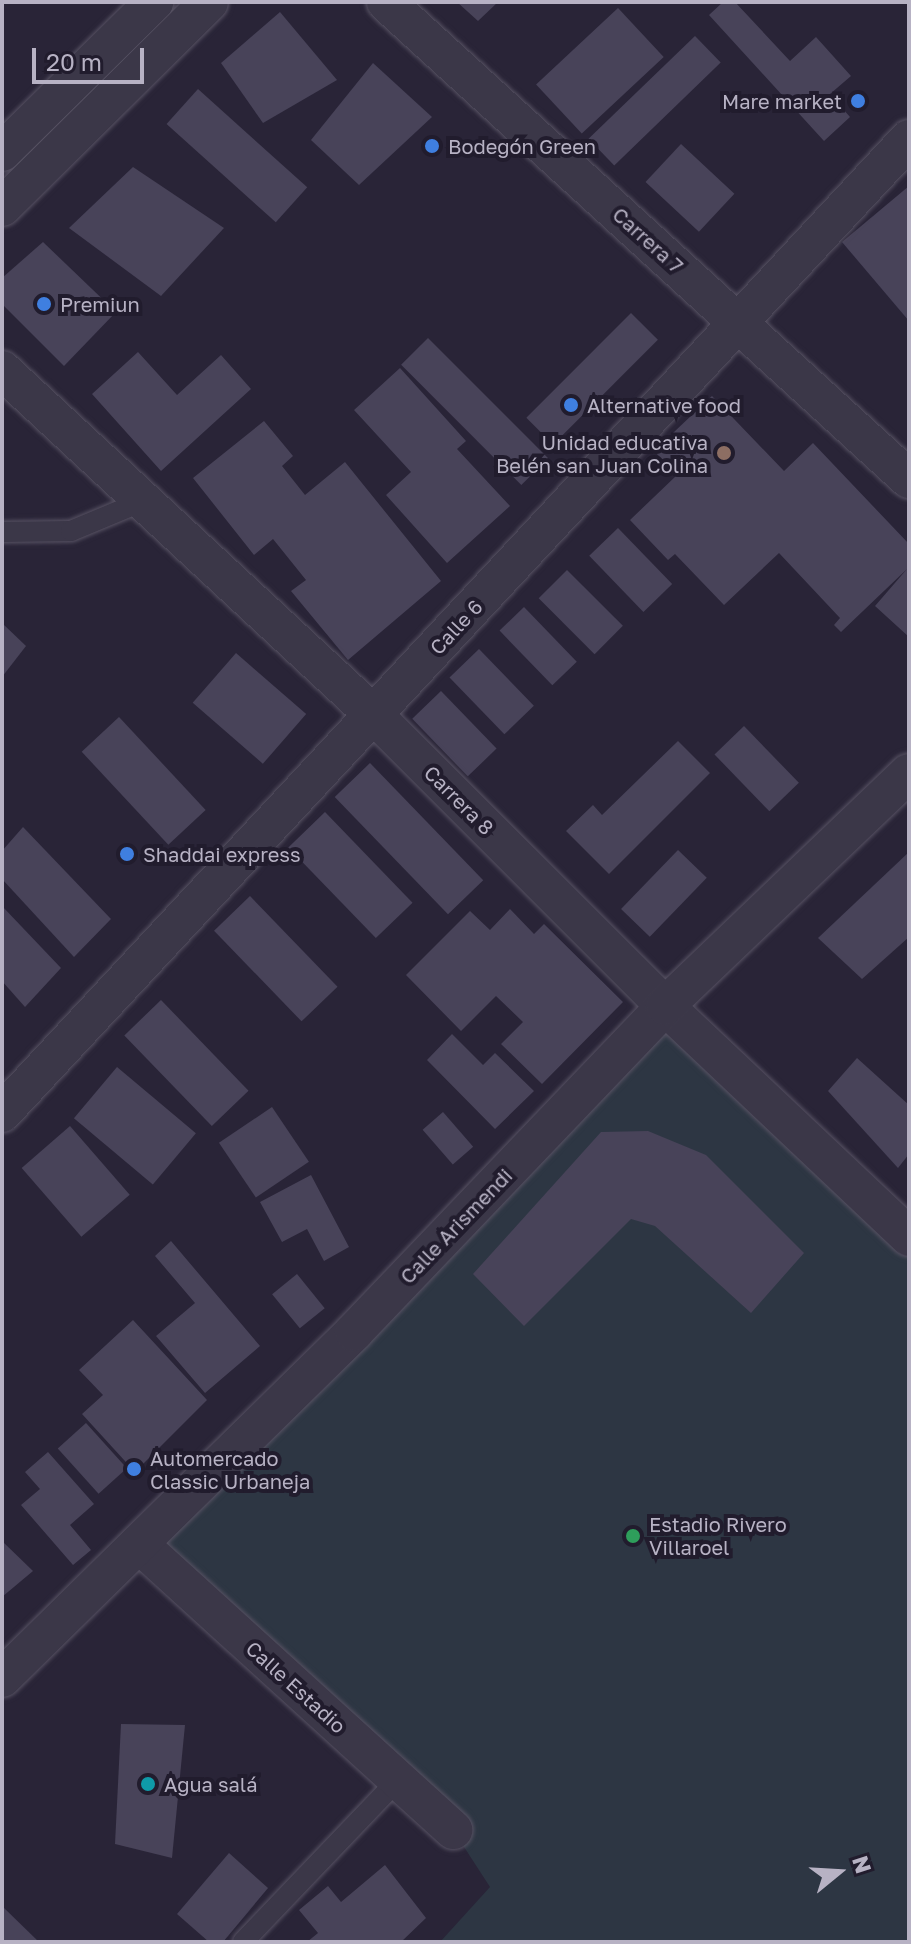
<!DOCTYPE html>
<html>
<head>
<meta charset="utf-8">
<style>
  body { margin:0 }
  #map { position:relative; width:911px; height:1944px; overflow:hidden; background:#292437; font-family:"Golos Text",sans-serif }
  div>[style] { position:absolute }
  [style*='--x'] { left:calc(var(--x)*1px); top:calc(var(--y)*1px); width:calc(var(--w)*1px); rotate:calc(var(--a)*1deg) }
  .green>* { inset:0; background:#2d3643 }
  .building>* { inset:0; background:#484359; transform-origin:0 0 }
  .roads { filter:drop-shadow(0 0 2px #575263) drop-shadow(0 0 2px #575263) }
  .service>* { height:20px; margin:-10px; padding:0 10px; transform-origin:10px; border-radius:10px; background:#3b3748 }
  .minor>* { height:38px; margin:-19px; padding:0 19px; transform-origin:19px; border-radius:19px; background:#3b3748 }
  .dots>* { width:22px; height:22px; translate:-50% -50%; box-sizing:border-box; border:4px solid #211c2d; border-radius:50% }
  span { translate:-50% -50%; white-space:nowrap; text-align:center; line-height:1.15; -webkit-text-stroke:8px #211c2d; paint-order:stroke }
  .poi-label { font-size:20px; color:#b7b2c4 }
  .right { translate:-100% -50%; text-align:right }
  .left { translate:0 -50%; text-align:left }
  .street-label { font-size:20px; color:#b7b2c4 }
  .frame { position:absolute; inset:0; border:4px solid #b7b2c4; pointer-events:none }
  .north { position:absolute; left:799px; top:1832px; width:80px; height:80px; -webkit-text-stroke:6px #211c2d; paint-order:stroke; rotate:72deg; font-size:22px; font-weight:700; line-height:32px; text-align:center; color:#b7b2c4 }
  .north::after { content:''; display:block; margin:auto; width:28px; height:36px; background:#b7b2c4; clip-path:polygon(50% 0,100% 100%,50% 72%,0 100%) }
  .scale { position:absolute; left:32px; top:48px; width:112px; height:36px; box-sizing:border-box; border:4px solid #b7b2c4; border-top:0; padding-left:10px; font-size:24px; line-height:28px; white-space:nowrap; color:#b7b2c4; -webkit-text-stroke:6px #211c2d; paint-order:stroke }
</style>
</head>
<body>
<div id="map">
  <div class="green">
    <div style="clip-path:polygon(665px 1006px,909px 1240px,909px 1942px,440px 1942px,490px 1887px,453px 1830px,139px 1544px)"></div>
  </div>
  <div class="building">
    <div style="clip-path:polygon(457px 2px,498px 2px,478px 21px)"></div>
    <div style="clip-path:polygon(723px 2px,735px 2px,790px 61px,816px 37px,851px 76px,830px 94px,850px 117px,824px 141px,709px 15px)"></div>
    <div style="left:618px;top:8px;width:67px;height:112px;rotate:47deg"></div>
    <div style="clip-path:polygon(280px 12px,337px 80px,263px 123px,221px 63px)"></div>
    <div style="left:695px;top:36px;width:37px;height:148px;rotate:46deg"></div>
    <div style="clip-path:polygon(373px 63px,432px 117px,359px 185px,311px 140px)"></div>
    <div style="left:198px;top:89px;width:147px;height:47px;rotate:42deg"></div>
    <div style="left:681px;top:144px;width:73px;height:52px;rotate:43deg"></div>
    <div style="clip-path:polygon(133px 167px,224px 228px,161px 296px,69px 228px)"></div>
    <div style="clip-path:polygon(909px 186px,909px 321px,842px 242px)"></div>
    <div style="clip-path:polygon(43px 242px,116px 312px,64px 366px,2px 304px,2px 278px)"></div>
    <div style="left:631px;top:313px;width:38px;height:148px;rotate:45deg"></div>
    <div style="left:428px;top:338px;width:170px;height:38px;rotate:45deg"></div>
    <div style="clip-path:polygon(138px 352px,177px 395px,221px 355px,251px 389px,161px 471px,92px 394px)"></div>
    <div style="clip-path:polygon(400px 368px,466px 441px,457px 449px,510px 506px,447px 563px,386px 495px,411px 472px,354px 410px)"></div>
    <div style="clip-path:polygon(712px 396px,784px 471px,813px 443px,909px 544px,909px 637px,875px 606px,907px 569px,841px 632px,834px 625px,840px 618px,779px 553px,724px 605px,675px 554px,668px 560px,630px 520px,677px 475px,654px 451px)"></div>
    <div style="clip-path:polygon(264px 421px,293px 456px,282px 466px,305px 495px,345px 462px,441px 581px,348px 660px,291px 591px,306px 580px,273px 539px,254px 555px,193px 478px)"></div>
    <div style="left:618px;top:528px;width:78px;height:40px;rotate:46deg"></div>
    <div style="left:567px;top:570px;width:79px;height:40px;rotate:45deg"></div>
    <div style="left:524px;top:607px;width:76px;height:34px;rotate:46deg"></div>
    <div style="clip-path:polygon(2px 623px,26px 646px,2px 677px)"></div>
    <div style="left:479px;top:649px;width:79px;height:41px;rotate:46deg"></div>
    <div style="left:236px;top:653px;width:93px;height:66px;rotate:41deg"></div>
    <div style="left:441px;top:691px;width:80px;height:40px;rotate:46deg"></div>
    <div style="left:119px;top:717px;width:127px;height:51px;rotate:47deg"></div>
    <div style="left:744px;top:726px;width:79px;height:41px;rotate:46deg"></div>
    <div style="clip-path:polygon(678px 741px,710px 773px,609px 874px,566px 831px,593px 805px,602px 815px)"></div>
    <div style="left:370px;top:763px;width:163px;height:49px;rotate:46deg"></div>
    <div style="left:325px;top:812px;width:126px;height:51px;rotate:46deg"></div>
    <div style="clip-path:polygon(23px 827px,111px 919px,74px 957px,2px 879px,2px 851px)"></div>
    <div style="left:678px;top:850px;width:40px;height:82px;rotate:44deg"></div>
    <div style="clip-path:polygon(909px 852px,909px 937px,862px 979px,818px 938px)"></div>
    <div style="left:250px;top:896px;width:126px;height:50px;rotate:46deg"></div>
    <div style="clip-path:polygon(2px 906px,61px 968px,25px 1007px,2px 981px)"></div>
    <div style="clip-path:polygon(510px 909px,534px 934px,544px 924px,623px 1002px,542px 1084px,501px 1044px,523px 1022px,496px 996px,461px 1031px,406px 975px,470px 911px,490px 930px)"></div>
    <div style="left:161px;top:1000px;width:126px;height:51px;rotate:46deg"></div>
    <div style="clip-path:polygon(452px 1034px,483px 1065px,495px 1053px,534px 1091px,495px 1129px,427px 1060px)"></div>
    <div style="clip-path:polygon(857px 1058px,909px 1105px,909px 1154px,898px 1168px,828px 1091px)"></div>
    <div style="left:117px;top:1067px;width:103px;height:67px;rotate:40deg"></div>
    <div style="left:272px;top:1107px;width:66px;height:64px;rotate:56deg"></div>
    <div style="left:443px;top:1112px;width:46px;height:27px;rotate:49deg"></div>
    <div style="left:70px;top:1126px;width:91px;height:64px;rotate:49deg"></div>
    <div style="clip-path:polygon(648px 1131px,706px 1155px,804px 1253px,751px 1313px,655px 1226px,631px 1219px,524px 1326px,473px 1274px,601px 1132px)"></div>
    <div style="clip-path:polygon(311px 1175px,349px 1247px,324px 1261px,307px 1229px,282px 1242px,260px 1202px)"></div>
    <div style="clip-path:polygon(171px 1241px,260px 1346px,205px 1393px,156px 1336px,195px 1303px,155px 1256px)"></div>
    <div style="left:297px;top:1274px;width:44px;height:32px;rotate:51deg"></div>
    <div style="clip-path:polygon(133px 1320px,207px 1400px,135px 1472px,82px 1414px,103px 1395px,79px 1370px)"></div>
    <div style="left:86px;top:1423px;width:61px;height:38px;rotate:48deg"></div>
    <div style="clip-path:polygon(48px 1452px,94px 1504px,70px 1525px,91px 1550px,73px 1565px,21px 1505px,40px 1489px,25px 1472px)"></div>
    <div style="clip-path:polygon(2px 1541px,33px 1571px,2px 1597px)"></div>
    <div style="clip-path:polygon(121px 1724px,185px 1725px,172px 1858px,115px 1844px)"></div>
    <div style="clip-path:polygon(229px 1853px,268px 1888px,223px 1942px,209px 1942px,177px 1914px)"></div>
    <div style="clip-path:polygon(385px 1865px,426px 1918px,401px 1942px,307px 1942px,318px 1933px,299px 1910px,328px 1886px,341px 1902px)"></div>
    <div style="clip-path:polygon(2px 1906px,39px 1942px,2px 1942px)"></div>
  </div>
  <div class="roads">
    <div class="service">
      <div style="--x:2;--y:532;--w:69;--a:-0.8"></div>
      <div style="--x:71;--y:531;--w:78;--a:-22.6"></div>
      <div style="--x:243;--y:1942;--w:224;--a:-46.3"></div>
    </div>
    <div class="minor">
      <div style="--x:386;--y:2;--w:708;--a:42.37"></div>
      <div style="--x:2;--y:152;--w:214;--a:-44.6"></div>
      <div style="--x:2;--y:207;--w:291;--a:-44.7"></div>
      <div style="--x:2;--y:370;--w:507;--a:42.84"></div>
      <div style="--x:374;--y:715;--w:412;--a:45"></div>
      <div style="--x:665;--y:1006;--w:336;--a:43.4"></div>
      <div style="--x:2;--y:1113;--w:1331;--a:-47.04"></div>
      <div style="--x:139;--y:1544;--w:425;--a:42.3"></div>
      <div style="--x:2;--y:1678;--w:494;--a:-44.5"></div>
      <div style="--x:354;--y:1332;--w:451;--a:-46.3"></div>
      <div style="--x:665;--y:1006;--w:337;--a:-43.7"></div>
    </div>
  </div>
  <div class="dots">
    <div style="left:858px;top:101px;background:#3f7fe0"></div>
    <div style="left:432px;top:146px;background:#3f7fe0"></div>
    <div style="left:44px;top:304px;background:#3f7fe0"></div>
    <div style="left:571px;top:405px;background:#3f7fe0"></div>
    <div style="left:724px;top:453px;background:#8d6e63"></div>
    <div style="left:127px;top:854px;background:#3f7fe0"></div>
    <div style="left:134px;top:1469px;background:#3f7fe0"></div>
    <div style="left:633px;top:1536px;background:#2e9e5b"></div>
    <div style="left:148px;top:1784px;background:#0f9aa8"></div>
  </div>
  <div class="poi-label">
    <span class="right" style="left:842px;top:101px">Mare market</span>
    <span class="left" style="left:448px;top:146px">Bodegón Green</span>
    <span class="left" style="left:60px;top:304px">Premiun</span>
    <span class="left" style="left:587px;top:405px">Alternative food</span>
    <span class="right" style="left:708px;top:454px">Unidad educativa<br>Belén san Juan Colina</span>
    <span class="left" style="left:143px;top:854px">Shaddai express</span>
    <span class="left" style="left:150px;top:1470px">Automercado<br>Classic Urbaneja</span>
    <span class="left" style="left:649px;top:1536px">Estadio Rivero<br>Villaroel</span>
    <span class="left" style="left:164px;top:1784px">Agua salá</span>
  </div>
  <div class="street-label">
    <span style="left:648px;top:240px;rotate:42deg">Carrera 7</span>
    <span style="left:456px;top:627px;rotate:-47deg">Calle 6</span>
    <span style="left:459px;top:800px;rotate:45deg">Carrera 8</span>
    <span style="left:456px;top:1226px;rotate:-46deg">Calle Arismendi</span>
    <span style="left:296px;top:1687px;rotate:42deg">Calle Estadio</span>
  </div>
  <div class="frame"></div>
  <div class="north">N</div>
  <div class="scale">20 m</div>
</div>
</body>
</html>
